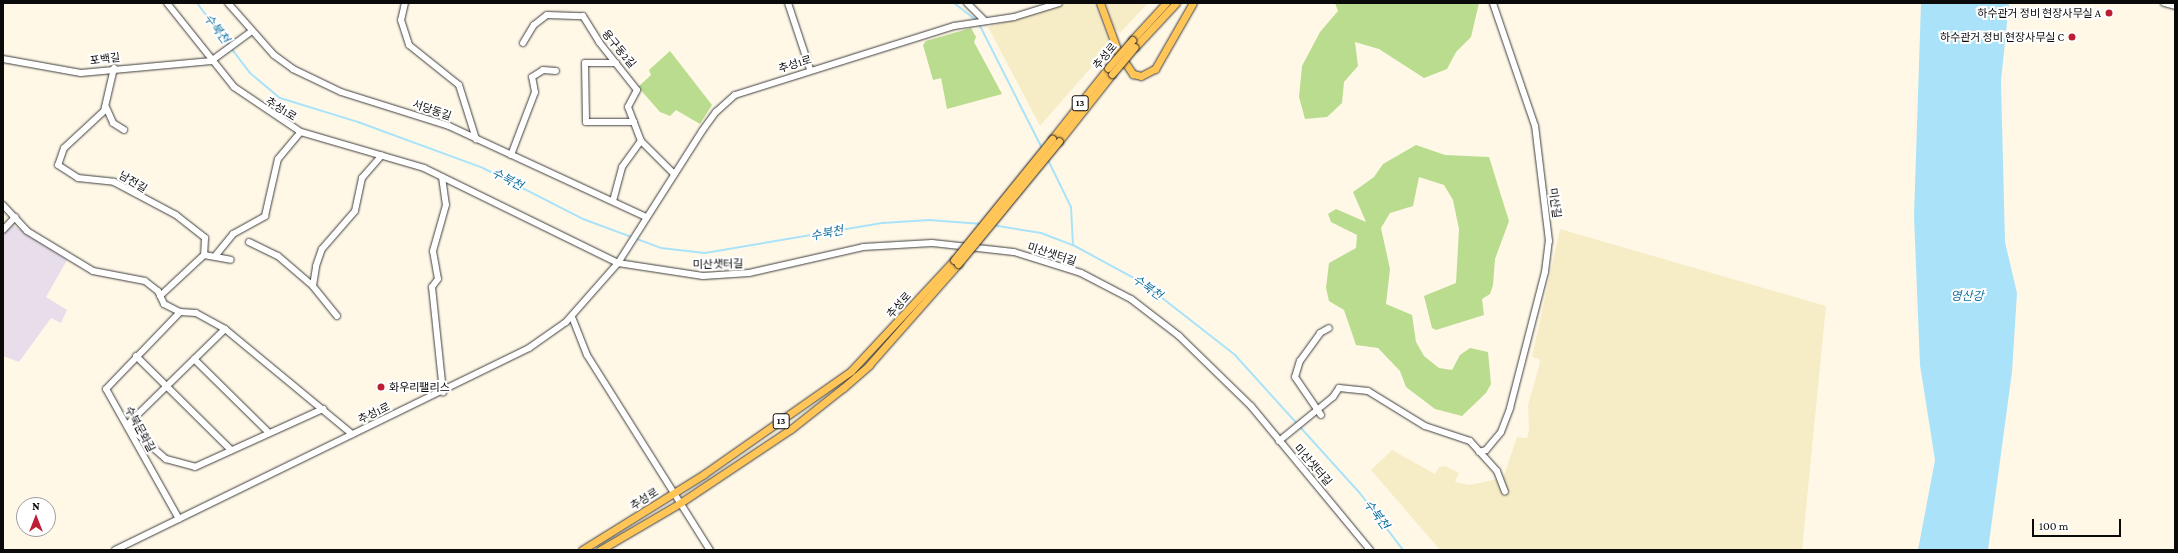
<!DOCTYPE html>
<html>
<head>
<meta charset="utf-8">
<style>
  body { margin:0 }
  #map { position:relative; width:2178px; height:553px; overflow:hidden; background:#fff8e7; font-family:"Crimson Pro","Noto Sans KR",serif }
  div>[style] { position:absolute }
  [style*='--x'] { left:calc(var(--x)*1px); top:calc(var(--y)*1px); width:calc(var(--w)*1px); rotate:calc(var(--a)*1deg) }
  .industrial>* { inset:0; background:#e8ddea }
  .farmland>* { inset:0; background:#f6edc7 }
  .forest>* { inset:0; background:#b9dc8f }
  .water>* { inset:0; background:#aae3f9 }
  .stream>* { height:2px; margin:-1px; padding:0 1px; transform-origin:1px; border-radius:1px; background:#aae3f9 }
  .roads { filter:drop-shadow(0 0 1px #3d3d3d) drop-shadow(0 0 1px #3d3d3d) }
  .minor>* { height:6px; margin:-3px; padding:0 3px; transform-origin:3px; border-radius:3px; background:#fff }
  .major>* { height:7px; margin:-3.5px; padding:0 3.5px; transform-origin:3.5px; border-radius:3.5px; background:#ffc557 }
  .bridges { filter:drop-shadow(0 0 1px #1b1b1b) drop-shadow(0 0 1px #1b1b1b) }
  .major-bridge>* { height:7px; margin:-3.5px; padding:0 3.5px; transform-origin:3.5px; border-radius:3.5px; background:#ffc557 }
  .dots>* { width:11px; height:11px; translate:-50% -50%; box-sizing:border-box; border:2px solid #fff; border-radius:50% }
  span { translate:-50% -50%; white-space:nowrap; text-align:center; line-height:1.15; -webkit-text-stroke:4px #fff; paint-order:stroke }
  .shield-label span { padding:1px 3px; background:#fff; border:1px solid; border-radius:3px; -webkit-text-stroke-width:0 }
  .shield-label { font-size:10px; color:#0a0a0a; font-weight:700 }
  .poi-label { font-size:11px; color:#0a0a0a }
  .right { translate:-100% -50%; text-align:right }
  .left { translate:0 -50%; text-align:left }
  .street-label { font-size:11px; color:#0a0a0a }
  .water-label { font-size:12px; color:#106fa0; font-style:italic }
  .frame { position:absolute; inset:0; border:4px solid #0a0a0a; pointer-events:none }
  .north { position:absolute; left:16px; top:497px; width:40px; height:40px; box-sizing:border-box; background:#fff; border:1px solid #9d9d9d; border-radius:50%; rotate:0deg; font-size:11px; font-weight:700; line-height:16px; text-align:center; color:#0a0a0a }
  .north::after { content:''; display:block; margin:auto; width:14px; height:18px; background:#bf1d35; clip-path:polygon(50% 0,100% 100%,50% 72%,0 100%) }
  .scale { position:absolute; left:2032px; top:519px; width:89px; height:18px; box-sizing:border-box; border:2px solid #0a0a0a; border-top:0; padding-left:5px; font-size:12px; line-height:14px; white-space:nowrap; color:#0a0a0a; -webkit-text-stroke:3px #fff; paint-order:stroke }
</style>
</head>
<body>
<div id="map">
  <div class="industrial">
    <div style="clip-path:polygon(13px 225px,67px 260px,46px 297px,67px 310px,61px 323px,51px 318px,19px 362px,3px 356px,3px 234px)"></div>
  </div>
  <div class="farmland">
    <div style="clip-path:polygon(1068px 3px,1094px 3px,1110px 46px,1040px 126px,988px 27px)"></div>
    <div style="clip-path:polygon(1106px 3px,1148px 3px,1120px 33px,1114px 28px)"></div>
    <div style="clip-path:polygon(1560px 229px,1826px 306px,1802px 550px,1440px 550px,1371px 470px,1392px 450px,1435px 474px,1439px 467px,1445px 466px,1459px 473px,1455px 482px,1469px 485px,1503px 478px,1517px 437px,1527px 438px,1529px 430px,1528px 405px,1540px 363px,1539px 359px,1532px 357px)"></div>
  </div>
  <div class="forest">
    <div style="clip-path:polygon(1335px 3px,1479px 3px,1471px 37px,1456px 52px,1447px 69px,1424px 78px,1379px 49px,1355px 42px,1358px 66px,1344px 82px,1342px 103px,1327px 117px,1305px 119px,1299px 97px,1302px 66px,1320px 32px,1338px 11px)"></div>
    <div style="clip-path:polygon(971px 28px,976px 37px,974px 42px,1002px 94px,947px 109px,941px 78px,933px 80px,923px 45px,926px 41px)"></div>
    <div style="clip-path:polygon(670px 51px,712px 105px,700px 124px,676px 110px,670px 116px,660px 112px,638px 87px,651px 75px,649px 70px)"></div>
    <div style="clip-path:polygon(1416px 145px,1445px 155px,1489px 157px,1509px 221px,1495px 259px,1493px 285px,1490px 294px,1482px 299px,1484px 315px,1436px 330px,1432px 328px,1424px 296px,1456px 283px,1459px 229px,1453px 200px,1444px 185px,1419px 177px,1413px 206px,1390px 213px,1381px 228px,1390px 269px,1386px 304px,1412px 315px,1416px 342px,1424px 356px,1439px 368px,1452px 370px,1460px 355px,1470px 348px,1488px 352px,1491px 384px,1486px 393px,1462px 416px,1435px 409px,1406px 387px,1400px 371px,1378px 348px,1356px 345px,1344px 310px,1329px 301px,1326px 288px,1329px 263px,1356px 248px,1357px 235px,1331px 222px,1328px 214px,1336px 209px,1366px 222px,1353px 192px,1374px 177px,1383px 164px)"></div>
  </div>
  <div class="water">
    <div style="clip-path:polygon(1921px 3px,2009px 3px,2001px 81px,2005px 242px,2017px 293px,2012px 372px,1988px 550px,1918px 550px,1935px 460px,1920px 365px,1914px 216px)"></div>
  </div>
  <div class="stream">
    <div style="--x:197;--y:3;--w:88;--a:52.9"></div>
    <div style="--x:250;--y:73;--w:39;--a:40"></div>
    <div style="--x:280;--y:98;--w:82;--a:17.1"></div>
    <div style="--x:358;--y:122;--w:133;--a:20.2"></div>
    <div style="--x:483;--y:168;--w:112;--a:27"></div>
    <div style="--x:583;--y:219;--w:83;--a:20.4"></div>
    <div style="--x:661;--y:248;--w:44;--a:6.5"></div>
    <div style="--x:705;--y:253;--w:181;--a:-9.6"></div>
    <div style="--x:883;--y:223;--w:46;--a:-3.7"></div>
    <div style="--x:929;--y:220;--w:53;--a:4.3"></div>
    <div style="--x:954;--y:3;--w:28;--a:38"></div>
    <div style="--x:979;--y:24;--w:139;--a:63.1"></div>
    <div style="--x:1047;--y:158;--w:55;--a:63.9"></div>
    <div style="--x:1071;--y:207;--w:38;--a:87"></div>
    <div style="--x:992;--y:225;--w:50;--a:9.3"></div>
    <div style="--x:1041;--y:233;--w:34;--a:21"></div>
    <div style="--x:1073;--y:245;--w:80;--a:28.5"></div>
    <div style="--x:1143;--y:283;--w:117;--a:38"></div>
    <div style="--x:1235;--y:355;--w:185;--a:47.9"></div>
    <div style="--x:1359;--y:492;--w:73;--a:52.8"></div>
  </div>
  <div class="roads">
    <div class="minor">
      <div style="--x:167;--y:3;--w:107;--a:51.4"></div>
      <div style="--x:234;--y:87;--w:81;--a:33.9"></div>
      <div style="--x:301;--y:132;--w:128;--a:16.3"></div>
      <div style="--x:424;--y:168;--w:216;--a:26.1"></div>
      <div style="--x:618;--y:263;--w:86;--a:8.7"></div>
      <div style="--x:703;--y:276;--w:46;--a:-3.7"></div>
      <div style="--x:749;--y:273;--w:117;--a:-12.8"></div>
      <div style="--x:863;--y:247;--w:69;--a:-3.3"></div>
      <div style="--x:932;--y:243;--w:82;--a:6.3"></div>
      <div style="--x:1014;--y:252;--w:70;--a:17.4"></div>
      <div style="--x:1081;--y:273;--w:56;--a:27.5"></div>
      <div style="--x:1131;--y:299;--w:61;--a:37.6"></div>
      <div style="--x:1179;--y:336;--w:100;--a:44.2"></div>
      <div style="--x:1251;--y:406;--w:187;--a:50.4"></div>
      <div style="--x:228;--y:3;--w:69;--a:48.5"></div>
      <div style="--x:274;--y:55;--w:24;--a:36"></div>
      <div style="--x:293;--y:69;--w:53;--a:25.6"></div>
      <div style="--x:341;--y:92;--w:113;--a:17.5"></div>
      <div style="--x:449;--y:126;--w:217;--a:24.8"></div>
      <div style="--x:405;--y:3;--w:17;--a:103"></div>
      <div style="--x:401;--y:20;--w:26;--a:72"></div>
      <div style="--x:409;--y:45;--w:64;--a:38.7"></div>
      <div style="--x:459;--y:85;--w:57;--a:72.5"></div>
      <div style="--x:788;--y:3;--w:70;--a:71.6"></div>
      <div style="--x:967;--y:3;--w:23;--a:45"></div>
      <div style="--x:2164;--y:3;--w:11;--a:15"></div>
      <div style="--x:523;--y:43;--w:21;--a:-59"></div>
      <div style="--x:534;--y:25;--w:16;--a:-38"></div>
      <div style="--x:547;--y:15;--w:36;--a:2"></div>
      <div style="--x:583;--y:16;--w:31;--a:58"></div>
      <div style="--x:599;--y:42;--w:61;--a:51.6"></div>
      <div style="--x:637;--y:90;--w:19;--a:118"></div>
      <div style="--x:628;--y:107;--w:36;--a:69"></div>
      <div style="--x:641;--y:141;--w:47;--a:45"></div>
      <div style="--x:3;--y:59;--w:79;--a:10.2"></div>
      <div style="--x:81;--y:73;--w:131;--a:-5.3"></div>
      <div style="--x:211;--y:61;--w:51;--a:-36.2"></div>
      <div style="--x:616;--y:63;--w:31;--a:180"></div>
      <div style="--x:585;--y:63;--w:59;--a:89"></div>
      <div style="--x:586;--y:122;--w:48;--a:0"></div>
      <div style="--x:114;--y:68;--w:44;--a:103.1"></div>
      <div style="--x:104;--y:111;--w:54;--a:137.2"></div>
      <div style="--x:64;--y:148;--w:18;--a:109"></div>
      <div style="--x:58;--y:165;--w:24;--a:33"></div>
      <div style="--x:78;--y:178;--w:36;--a:6"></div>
      <div style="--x:114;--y:182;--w:70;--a:28"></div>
      <div style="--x:176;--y:215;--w:37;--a:38"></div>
      <div style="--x:205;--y:238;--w:17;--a:93"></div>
      <div style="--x:204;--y:255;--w:60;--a:137"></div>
      <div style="--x:106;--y:107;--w:17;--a:66"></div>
      <div style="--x:113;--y:123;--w:13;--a:32"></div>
      <div style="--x:511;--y:155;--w:67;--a:-69.1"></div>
      <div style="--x:535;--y:92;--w:15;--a:-101"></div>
      <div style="--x:532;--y:77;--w:13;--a:-32"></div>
      <div style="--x:543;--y:70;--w:13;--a:4"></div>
      <div style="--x:442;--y:177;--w:28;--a:82"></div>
      <div style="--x:446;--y:205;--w:48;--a:105.8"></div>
      <div style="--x:433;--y:251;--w:28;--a:80"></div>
      <div style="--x:438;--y:279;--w:10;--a:127"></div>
      <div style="--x:432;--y:287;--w:106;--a:84"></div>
      <div style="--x:613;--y:201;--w:35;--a:-75"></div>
      <div style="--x:622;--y:167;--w:32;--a:-54"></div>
      <div style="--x:3;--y:205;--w:35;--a:47"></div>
      <div style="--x:27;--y:231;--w:77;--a:31.2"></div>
      <div style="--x:93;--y:271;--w:53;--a:10.9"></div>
      <div style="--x:145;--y:281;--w:16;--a:38"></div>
      <div style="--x:158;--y:291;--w:14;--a:65"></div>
      <div style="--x:164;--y:304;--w:18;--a:27"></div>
      <div style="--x:180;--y:312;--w:16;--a:4"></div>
      <div style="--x:196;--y:313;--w:33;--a:29"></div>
      <div style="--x:225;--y:329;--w:165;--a:39.6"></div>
      <div style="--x:3;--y:230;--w:18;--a:-47"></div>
      <div style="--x:249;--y:242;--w:32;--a:26"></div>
      <div style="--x:278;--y:256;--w:46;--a:40.6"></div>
      <div style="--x:204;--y:255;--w:27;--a:10"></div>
      <div style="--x:216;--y:255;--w:27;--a:-51"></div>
      <div style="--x:233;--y:234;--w:37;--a:-29"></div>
      <div style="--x:265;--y:216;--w:58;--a:-77.2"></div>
      <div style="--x:278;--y:159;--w:35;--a:-50"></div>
      <div style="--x:337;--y:316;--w:38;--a:-129"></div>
      <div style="--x:313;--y:286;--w:20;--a:-81"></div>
      <div style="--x:316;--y:266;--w:18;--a:-71"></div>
      <div style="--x:322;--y:249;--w:50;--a:-49"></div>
      <div style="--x:355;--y:211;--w:34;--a:-78"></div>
      <div style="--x:362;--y:178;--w:30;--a:-49"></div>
      <div style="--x:572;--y:317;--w:41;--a:68.5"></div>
      <div style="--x:587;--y:355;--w:231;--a:57.8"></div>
      <div style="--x:225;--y:329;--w:137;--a:135.6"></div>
      <div style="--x:127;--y:425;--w:52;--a:41.1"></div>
      <div style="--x:166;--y:459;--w:30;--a:15"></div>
      <div style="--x:195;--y:467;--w:141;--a:-24.4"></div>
      <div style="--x:136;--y:356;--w:134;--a:44.7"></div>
      <div style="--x:194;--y:359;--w:105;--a:44.6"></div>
      <div style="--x:1321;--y:415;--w:46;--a:-124.4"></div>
      <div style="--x:1295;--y:377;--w:17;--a:-73"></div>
      <div style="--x:1300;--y:361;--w:34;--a:-54"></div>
      <div style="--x:1320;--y:333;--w:10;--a:-29"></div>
      <div style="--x:1279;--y:441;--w:70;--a:-39.2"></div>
      <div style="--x:1333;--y:397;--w:11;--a:-56"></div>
      <div style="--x:1339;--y:388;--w:29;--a:6"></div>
      <div style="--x:1368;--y:391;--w:67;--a:31.6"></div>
      <div style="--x:1425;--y:426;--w:47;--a:18.4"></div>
      <div style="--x:1470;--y:441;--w:40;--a:48"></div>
      <div style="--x:1497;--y:471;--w:22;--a:69"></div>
      <div style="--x:1479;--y:452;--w:7;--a:-16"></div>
      <div style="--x:1486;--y:450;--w:23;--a:-50"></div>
      <div style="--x:1501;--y:432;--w:26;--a:-69"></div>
      <div style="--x:1510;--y:408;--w:140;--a:-75.6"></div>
      <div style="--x:1545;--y:272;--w:31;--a:-83"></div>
      <div style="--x:1549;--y:241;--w:116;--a:-96.9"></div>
      <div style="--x:1535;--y:126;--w:130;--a:-108.9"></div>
      <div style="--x:179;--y:519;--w:149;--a:-119.3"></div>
      <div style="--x:106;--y:389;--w:107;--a:-46.1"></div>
      <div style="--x:115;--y:550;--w:461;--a:-26"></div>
      <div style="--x:529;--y:348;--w:45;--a:-35.1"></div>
      <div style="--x:566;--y:322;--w:79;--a:-48.6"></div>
      <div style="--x:618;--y:263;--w:156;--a:-57.5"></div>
      <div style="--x:702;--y:131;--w:24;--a:-54"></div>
      <div style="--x:716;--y:112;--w:25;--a:-42"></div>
      <div style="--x:735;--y:95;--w:230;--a:-17.5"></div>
      <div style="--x:954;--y:26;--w:61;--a:-8.5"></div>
      <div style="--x:1014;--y:17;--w:47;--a:-17.3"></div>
    </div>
    <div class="major">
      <div style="--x:1100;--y:3;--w:52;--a:69.8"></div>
      <div style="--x:1118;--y:52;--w:27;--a:56"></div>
      <div style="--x:1133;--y:74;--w:8;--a:14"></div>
      <div style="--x:1141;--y:76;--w:16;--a:-27"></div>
      <div style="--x:1155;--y:69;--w:76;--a:-60.1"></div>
      <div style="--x:1132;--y:40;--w:50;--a:-47.4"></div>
      <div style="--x:1135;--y:47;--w:60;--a:-47"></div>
      <div style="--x:1052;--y:139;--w:90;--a:-51.7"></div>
      <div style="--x:1059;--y:141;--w:85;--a:-51.7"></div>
      <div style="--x:582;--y:550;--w:144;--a:-31.9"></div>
      <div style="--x:704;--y:474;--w:179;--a:-35"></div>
      <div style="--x:851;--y:371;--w:151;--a:-47.1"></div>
      <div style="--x:600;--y:550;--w:93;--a:-30.4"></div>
      <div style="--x:680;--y:503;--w:133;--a:-33.7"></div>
      <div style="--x:791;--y:429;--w:66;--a:-38.3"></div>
      <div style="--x:843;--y:388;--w:35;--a:-41"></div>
      <div style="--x:869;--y:365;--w:135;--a:-48.6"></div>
    </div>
  </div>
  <div class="bridges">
    <div class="major-bridge">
      <div style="--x:1108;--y:68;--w:37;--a:-49"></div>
      <div style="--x:1112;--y:74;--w:35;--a:-50"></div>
      <div style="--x:954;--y:260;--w:156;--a:-51"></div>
      <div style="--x:958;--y:264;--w:159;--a:-50.6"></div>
    </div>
  </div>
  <div class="dots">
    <div style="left:2109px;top:13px;background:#bf1d35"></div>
    <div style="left:2072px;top:37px;background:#bf1d35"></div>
    <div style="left:381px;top:387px;background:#bf1d35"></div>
  </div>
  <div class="shield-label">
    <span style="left:1080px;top:103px">13</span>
    <span style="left:781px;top:421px">13</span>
  </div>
  <div class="poi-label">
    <span class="right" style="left:2101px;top:13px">하수관거 정비 현장사무실 A</span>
    <span class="right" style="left:2064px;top:37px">하수관거 정비 현장사무실 C</span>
    <span class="left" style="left:389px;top:387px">화우리팰리스</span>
  </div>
  <div class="street-label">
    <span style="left:619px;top:49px;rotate:50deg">용구동2길</span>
    <span style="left:1105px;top:56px;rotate:-50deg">추성로</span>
    <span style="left:105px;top:59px;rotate:-7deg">포백길</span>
    <span style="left:795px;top:64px;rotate:-17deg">추성1로</span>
    <span style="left:281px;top:109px;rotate:32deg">추성1로</span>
    <span style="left:432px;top:110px;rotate:19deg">서당동길</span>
    <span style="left:133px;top:182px;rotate:31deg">남전길</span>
    <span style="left:1555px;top:203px;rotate:82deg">미산길</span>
    <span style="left:1052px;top:254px;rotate:18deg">미산샛터길</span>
    <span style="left:718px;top:264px;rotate:-1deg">미산샛터길</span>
    <span style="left:899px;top:305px;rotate:-48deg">추성로</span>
    <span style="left:374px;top:413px;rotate:-25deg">추성1로</span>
    <span style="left:140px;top:429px;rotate:61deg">수북문화길</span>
    <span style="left:1313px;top:465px;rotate:49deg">미산샛터길</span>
    <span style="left:644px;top:499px;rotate:-32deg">추성로</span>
  </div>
  <div class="water-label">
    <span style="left:216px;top:29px;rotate:53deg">수북천</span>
    <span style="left:507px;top:180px;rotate:27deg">수북천</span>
    <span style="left:827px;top:234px;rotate:-11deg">수북천</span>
    <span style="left:1147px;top:288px;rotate:35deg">수북천</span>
    <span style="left:1967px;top:297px">영산강</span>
    <span style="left:1376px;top:515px;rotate:53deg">수북천</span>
  </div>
  <div class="frame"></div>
  <div class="north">N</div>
  <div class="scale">100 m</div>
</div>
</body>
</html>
